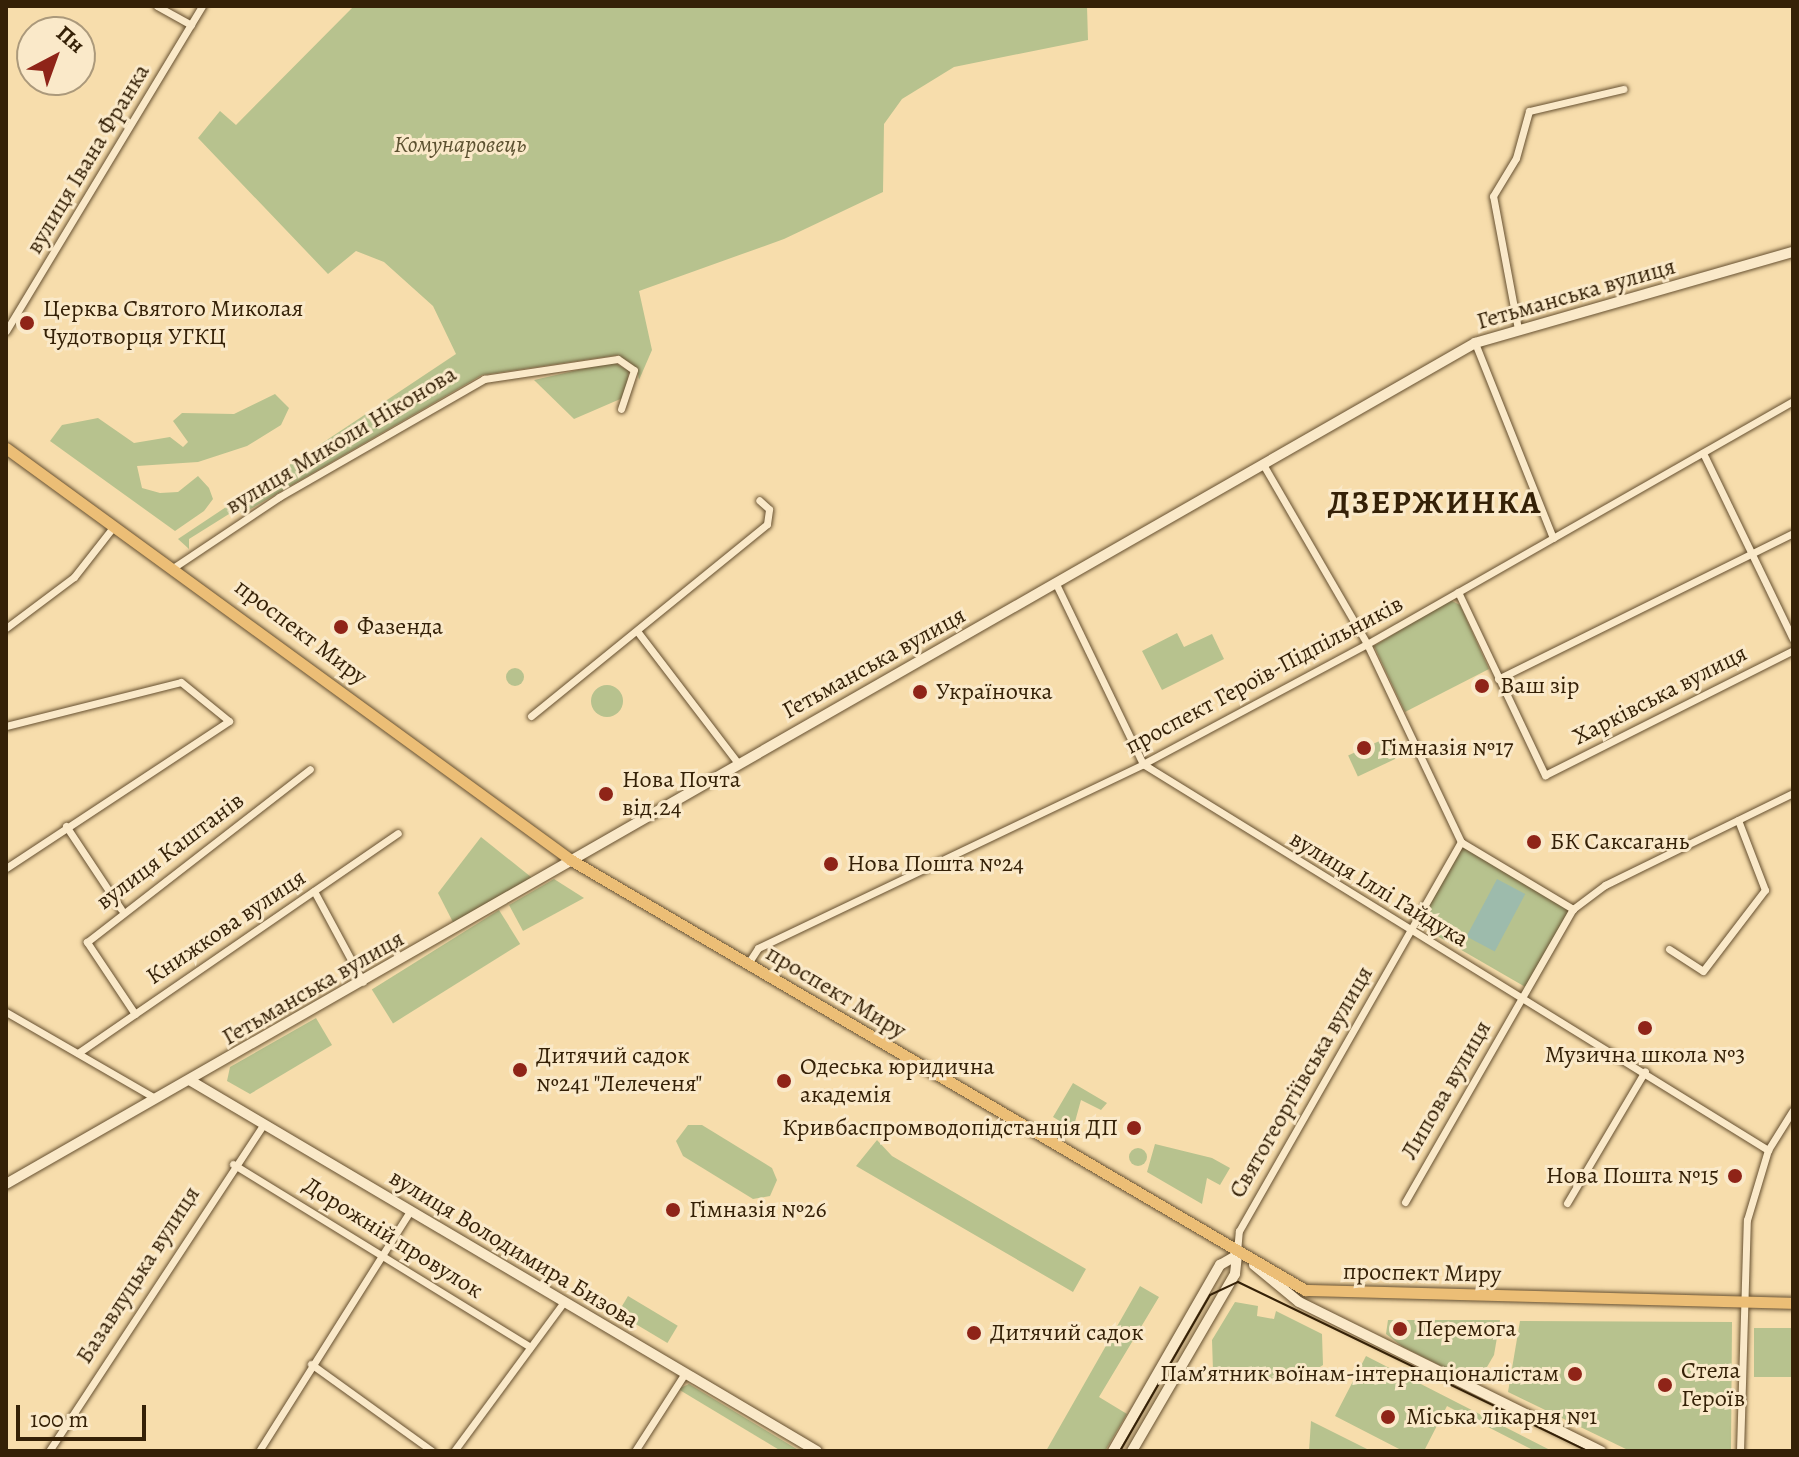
<!DOCTYPE html>
<html>
<head>
<meta charset="utf-8">
<style>
  body { margin:0 }
  #map { position:relative; width:1799px; height:1457px; overflow:hidden; background:#f7ddac; font-family:Alegreya,serif }
  div>[style] { position:absolute }
  [style*='--x'] { left:calc(var(--x)*1px); top:calc(var(--y)*1px); width:calc(var(--w)*1px); rotate:calc(var(--a)*1deg) }
  .green>* { inset:0; background:#b7c28e; transform-origin:0 0 }
  .round { border-radius:50% }
  .water>* { inset:0; background:#9dbbac; transform-origin:0 0 }
  .roads { filter:drop-shadow(0 0 2px #665030) drop-shadow(0 0 2px #665030) }
  .street>* { height:7px; margin:-3.5px; padding:0 3.5px; transform-origin:3.5px; border-radius:3.5px; background:#fae9c9 }
  .secondary>* { height:10px; margin:-5px; padding:0 5px; transform-origin:5px; border-radius:5px; background:#fae9c9 }
  .primary>* { height:11px; margin:-5.5px; padding:0 5.5px; transform-origin:5.5px; border-radius:5.5px; background:#ecbe76 }
  .tram>* { height:2px; margin:-1px; padding:0 1px; transform-origin:1px; border-radius:1px; background:#352107 }
  .dots>* { width:22px; height:22px; translate:-50% -50%; box-sizing:border-box; border:4px solid #fae9c9; border-radius:50% }
  span { translate:-50% -50%; white-space:nowrap; text-align:center; line-height:1.15; -webkit-text-stroke:6px #fae9c9; paint-order:stroke }
  .park-label { font-size:24px; color:#5c5130; font-style:italic }
  .street-label { font-size:24px; color:#352107 }
  .poi-label { font-size:24px; color:#352107 }
  .left { translate:0 -50%; text-align:left }
  .right { translate:-100% -50%; text-align:right }
  .district-label { font-size:32px; color:#352107; font-weight:700; letter-spacing:2px }
  .frame { position:absolute; inset:0; border:8px solid #352107; pointer-events:none }
  .north { position:absolute; left:16px; top:16px; width:80px; height:80px; box-sizing:border-box; background:#fae9c9; border:2px solid #ab997b; border-radius:50%; rotate:41deg; font-size:22px; font-weight:700; line-height:32px; text-align:center; color:#352107 }
  .north::after { content:''; display:block; margin:auto; width:28px; height:36px; background:#8f2418; clip-path:polygon(50% 0,100% 100%,50% 72%,0 100%) }
  .scale { position:absolute; left:16px; top:1405px; width:130px; height:36px; box-sizing:border-box; border:4px solid #352107; border-top:0; padding-left:10px; font-size:24px; line-height:28px; white-space:nowrap; color:#352107; -webkit-text-stroke:6px #fae9c9; paint-order:stroke }
</style>
</head>
<body>
<div id="map">
  <div class="green">
    <div style="clip-path:polygon(354px 6px,1087px 6px,1088px 40px,954px 67px,902px 99px,884px 124px,883px 192px,784px 239px,639px 291px,652px 350px,639px 380px,637px 368px,618px 355px,482px 375px,242px 514px,237px 509px,189px 539px,189px 549px,178px 539px,456px 354px,433px 306px,384px 262px,356px 251px,328px 274px,198px 138px,220px 111px,236px 125px)"></div>
    <div style="clip-path:polygon(613px 362px,629px 371px,625px 397px,574px 419px,534px 380px)"></div>
    <div style="clip-path:polygon(275px 394px,289px 408px,281px 425px,247px 446px,198px 462px,137px 466px,142px 488px,160px 493px,178px 492px,198px 476px,209px 488px,213px 499px,204px 511px,175px 531px,50px 441px,62px 425px,98px 418px,134px 443px,170px 437px,183px 447px,188px 442px,173px 421px,182px 413px,234px 414px)"></div>
    <div style="clip-path:polygon(1450px 600px,1460px 605px,1489px 669px,1405px 712px,1374px 646px)"></div>
    <div style="clip-path:polygon(1177px 633px,1184px 647px,1212px 634px,1224px 659px,1162px 690px,1142px 651px)"></div>
    <div class="round" style="left:506px;top:668px;width:18px;height:18px"></div>
    <div class="round" style="left:591px;top:685px;width:32px;height:32px"></div>
    <div style="left:1388px;top:737px;width:23px;height:44px;rotate:65deg"></div>
    <div style="clip-path:polygon(481px 837px,536px 881px,456px 928px,438px 893px)"></div>
    <div style="left:1463px;top:847px;width:124px;height:90px;rotate:30deg"></div>
    <div style="clip-path:polygon(554px 879px,584px 898px,523px 931px,509px 905px)"></div>
    <div style="left:499px;top:910px;width:40px;height:150px;rotate:58deg"></div>
    <div style="clip-path:polygon(316px 1018px,332px 1045px,250px 1094px,227px 1081px,230px 1067px)"></div>
    <div style="clip-path:polygon(1073px 1083px,1107px 1103px,1101px 1110px,1081px 1100px,1073px 1129px,1053px 1117px)"></div>
    <div style="clip-path:polygon(688px 1125px,702px 1125px,772px 1168px,777px 1180px,770px 1196px,753px 1199px,683px 1156px,676px 1141px)"></div>
    <div style="clip-path:polygon(877px 1140px,892px 1156px,1086px 1269px,1073px 1292px,856px 1166px)"></div>
    <div style="clip-path:polygon(1155px 1144px,1212px 1158px,1230px 1168px,1220px 1185px,1207px 1178px,1202px 1204px,1147px 1172px)"></div>
    <div class="round" style="left:1129px;top:1148px;width:18px;height:18px"></div>
    <div style="clip-path:polygon(1140px 1286px,1159px 1297px,1099px 1397px,1127px 1414px,1105px 1451px,1046px 1451px)"></div>
    <div style="left:628px;top:1296px;width:58px;height:20px;rotate:31deg"></div>
    <div style="clip-path:polygon(1235px 1302px,1258px 1306px,1257px 1316px,1274px 1319px,1276px 1311px,1322px 1334px,1323px 1365px,1297px 1382px,1213px 1371px,1212px 1340px)"></div>
    <div style="clip-path:polygon(1388px 1320px,1500px 1320px,1494px 1355px,1477px 1384px,1403px 1347px,1386px 1334px)"></div>
    <div style="clip-path:polygon(1520px 1321px,1732px 1322px,1731px 1451px,1630px 1451px,1508px 1392px)"></div>
    <div style="left:1793px;top:1328px;width:49px;height:39px;rotate:90deg"></div>
    <div style="clip-path:polygon(1366px 1356px,1552px 1451px,1535px 1451px,1447px 1406px,1424px 1451px,1403px 1451px,1335px 1416px)"></div>
    <div style="clip-path:polygon(689px 1384px,800px 1451px,781px 1451px,678px 1389px)"></div>
    <div style="clip-path:polygon(1311px 1421px,1371px 1451px,1309px 1451px)"></div>
  </div>
  <div class="water">
    <div style="left:1497px;top:879px;width:32px;height:65px;rotate:28deg"></div>
  </div>
  <div class="roads">
    <div class="street">
      <div style="--x:157;--y:6;--w:39;--a:29"></div>
      <div style="--x:1518;--y:329;--w:135;--a:-100.6"></div>
      <div style="--x:1493;--y:196;--w:44;--a:-58.8"></div>
      <div style="--x:1516;--y:158;--w:49;--a:-74.5"></div>
      <div style="--x:1529;--y:111;--w:97;--a:-13.2"></div>
      <div style="--x:6;--y:331;--w:380;--a:-58.9"></div>
      <div style="--x:1475;--y:343;--w:210;--a:68.2"></div>
      <div style="--x:1703;--y:453;--w:207;--a:64.2"></div>
      <div style="--x:1264;--y:466;--w:206;--a:59.9"></div>
      <div style="--x:1367;--y:644;--w:219;--a:64.6"></div>
      <div style="--x:176;--y:566;--w:124;--a:-33.8"></div>
      <div style="--x:279;--y:497;--w:237;--a:-29.9"></div>
      <div style="--x:484;--y:379;--w:135;--a:-8.5"></div>
      <div style="--x:618;--y:359;--w:19;--a:35"></div>
      <div style="--x:634;--y:370;--w:41;--a:108.4"></div>
      <div style="--x:1056;--y:584;--w:200;--a:64.2"></div>
      <div style="--x:1143;--y:764;--w:735;--a:31.7"></div>
      <div style="--x:1458;--y:592;--w:203;--a:64.6"></div>
      <div style="--x:1545;--y:775;--w:278;--a:-26.7"></div>
      <div style="--x:6;--y:628;--w:85;--a:-36.9"></div>
      <div style="--x:74;--y:577;--w:65;--a:-51.9"></div>
      <div style="--x:637;--y:631;--w:165;--a:52.6"></div>
      <div style="--x:1498;--y:679;--w:329;--a:-26.3"></div>
      <div style="--x:531;--y:716;--w:304;--a:-39.1"></div>
      <div style="--x:767;--y:524;--w:15;--a:-82"></div>
      <div style="--x:769;--y:509;--w:13;--a:-138"></div>
      <div style="--x:6;--y:726;--w:180;--a:-14.1"></div>
      <div style="--x:181;--y:682;--w:62;--a:39.1"></div>
      <div style="--x:229;--y:721;--w:267;--a:146.6"></div>
      <div style="--x:66;--y:826;--w:100;--a:56.5"></div>
      <div style="--x:1461;--y:842;--w:131;--a:30.9"></div>
      <div style="--x:314;--y:891;--w:103;--a:61.7"></div>
      <div style="--x:1669;--y:949;--w:40;--a:32.9"></div>
      <div style="--x:1703;--y:971;--w:102;--a:-52.6"></div>
      <div style="--x:1765;--y:890;--w:75;--a:-111.1"></div>
      <div style="--x:747;--y:965;--w:20;--a:-57"></div>
      <div style="--x:758;--y:948;--w:427;--a:-25.5"></div>
      <div style="--x:1143;--y:764;--w:254;--a:-28.2"></div>
      <div style="--x:1367;--y:644;--w:490;--a:-29.7"></div>
      <div style="--x:6;--y:1012;--w:172;--a:30"></div>
      <div style="--x:135;--y:1014;--w:87;--a:-123.7"></div>
      <div style="--x:87;--y:942;--w:282;--a:-37.8"></div>
      <div style="--x:78;--y:1053;--w:388;--a:-34.5"></div>
      <div style="--x:233;--y:1164;--w:349;--a:31.6"></div>
      <div style="--x:1405;--y:1202;--w:338;--a:-60.2"></div>
      <div style="--x:1573;--y:909;--w:40;--a:-37"></div>
      <div style="--x:1605;--y:885;--w:209;--a:-26.1"></div>
      <div style="--x:1567;--y:1203;--w:153;--a:-59.4"></div>
      <div style="--x:1237;--y:1252;--w:21;--a:-85"></div>
      <div style="--x:1239;--y:1231;--w:448;--a:-60.3"></div>
      <div style="--x:311;--y:1364;--w:149;--a:35.7"></div>
      <div style="--x:49;--y:1451;--w:391;--a:-56.7"></div>
      <div style="--x:259;--y:1451;--w:284;--a:-57.8"></div>
      <div style="--x:454;--y:1451;--w:185;--a:-53.6"></div>
      <div style="--x:635;--y:1451;--w:93;--a:-57.3"></div>
      <div style="--x:1740;--y:1451;--w:231;--a:-88.3"></div>
      <div style="--x:1747;--y:1220;--w:73;--a:-73.3"></div>
      <div style="--x:1768;--y:1150;--w:47;--a:-58"></div>
    </div>
    <div class="secondary">
      <div style="--x:191;--y:1081;--w:727;--a:30.59"></div>
      <div style="--x:6;--y:1184;--w:1693;--a:-29.79"></div>
      <div style="--x:1475;--y:343;--w:331;--a:-16"></div>
      <div style="--x:1254;--y:1265;--w:58;--a:39.4"></div>
      <div style="--x:1299;--y:1302;--w:337;--a:26.3"></div>
      <div style="--x:1113;--y:1451;--w:215;--a:-60.1"></div>
      <div style="--x:1220;--y:1265;--w:20;--a:-30"></div>
      <div style="--x:1132;--y:1451;--w:205;--a:-59.8"></div>
      <div style="--x:1235;--y:1274;--w:19;--a:-84"></div>
    </div>
    <div class="primary">
      <div style="--x:6;--y:448;--w:699;--a:36.1"></div>
      <div style="--x:571;--y:860;--w:851;--a:30.36"></div>
      <div style="--x:1305;--y:1290;--w:488;--a:1.5"></div>
    </div>
  </div>
  <div class="tram">
    <div style="--x:1120;--y:1451;--w:180;--a:-60"></div>
    <div style="--x:1210;--y:1295;--w:31;--a:-25"></div>
    <div style="--x:1238;--y:1282;--w:388;--a:25.8"></div>
  </div>
  <div class="dots">
    <div style="left:27px;top:323px;background:#8f2418"></div>
    <div style="left:341px;top:627px;background:#8f2418"></div>
    <div style="left:1482px;top:686px;background:#8f2418"></div>
    <div style="left:920px;top:692px;background:#8f2418"></div>
    <div style="left:1364px;top:748px;background:#8f2418"></div>
    <div style="left:606px;top:794px;background:#8f2418"></div>
    <div style="left:1534px;top:842px;background:#8f2418"></div>
    <div style="left:831px;top:864px;background:#8f2418"></div>
    <div style="left:1645px;top:1028px;background:#8f2418"></div>
    <div style="left:520px;top:1070px;background:#8f2418"></div>
    <div style="left:784px;top:1081px;background:#8f2418"></div>
    <div style="left:1134px;top:1128px;background:#8f2418"></div>
    <div style="left:1735px;top:1176px;background:#8f2418"></div>
    <div style="left:673px;top:1210px;background:#8f2418"></div>
    <div style="left:1400px;top:1329px;background:#8f2418"></div>
    <div style="left:974px;top:1333px;background:#8f2418"></div>
    <div style="left:1575px;top:1374px;background:#8f2418"></div>
    <div style="left:1665px;top:1385px;background:#8f2418"></div>
    <div style="left:1388px;top:1417px;background:#8f2418"></div>
  </div>
  <div class="park-label">
    <span style="left:460px;top:145px">Комунаровець</span>
  </div>
  <div class="street-label">
    <span style="left:88px;top:159px;rotate:-59deg">вулиця Івана Франка</span>
    <span style="left:1576px;top:294px;rotate:-16deg">Гетьманська вулиця</span>
    <span style="left:341px;top:440px;rotate:-31deg">вулиця Миколи Ніконова</span>
    <span style="left:301px;top:632px;rotate:37deg">проспект Миру</span>
    <span style="left:874px;top:663px;rotate:-29deg">Гетьманська вулиця</span>
    <span style="left:1264px;top:675px;rotate:-28deg">проспект Героїв-Підпільників</span>
    <span style="left:1660px;top:695px;rotate:-27deg">Харківська вулиця</span>
    <span style="left:170px;top:851px;rotate:-37deg">вулиця Каштанів</span>
    <span style="left:1379px;top:889px;rotate:31deg">вулиця Іллі Гайдука</span>
    <span style="left:226px;top:927px;rotate:-34deg">Книжкова вулиця</span>
    <span style="left:313px;top:988px;rotate:-30deg">Гетьманська вулиця</span>
    <span style="left:836px;top:992px;rotate:31deg">проспект Миру</span>
    <span style="left:1301px;top:1082px;rotate:-60deg">Святогеоргіївська вулиця</span>
    <span style="left:1446px;top:1090px;rotate:-60deg">Липова вулиця</span>
    <span style="left:393px;top:1238px;rotate:32deg">Дорожній провулок</span>
    <span style="left:514px;top:1249px;rotate:31deg">вулиця Володимира Бизова</span>
    <span style="left:1422px;top:1273px;rotate:1deg">проспект Миру</span>
    <span style="left:138px;top:1275px;rotate:-57deg">Базавлуцька вулиця</span>
  </div>
  <div class="poi-label">
    <span class="left" style="left:43px;top:323px">Церква Святого Миколая<br>Чудотворця УГКЦ</span>
    <span class="left" style="left:357px;top:627px">Фазенда</span>
    <span class="left" style="left:1500px;top:686px">Ваш зір</span>
    <span class="left" style="left:936px;top:692px">Україночка</span>
    <span class="left" style="left:1380px;top:748px">Гімназія №17</span>
    <span class="left" style="left:622px;top:794px">Нова Почта<br>від.24</span>
    <span class="left" style="left:1550px;top:842px">БК Саксагань</span>
    <span class="left" style="left:847px;top:864px">Нова Пошта №24</span>
    <span style="left:1645px;top:1055px">Музична школа №3</span>
    <span class="left" style="left:536px;top:1070px">Дитячий садок<br>№241 "Лелеченя"</span>
    <span class="left" style="left:800px;top:1081px">Одеська юридична<br>академія</span>
    <span class="right" style="left:1118px;top:1128px">Кривбаспромводопідстанція ДП</span>
    <span class="right" style="left:1719px;top:1176px">Нова Пошта №15</span>
    <span class="left" style="left:689px;top:1210px">Гімназія №26</span>
    <span class="left" style="left:1416px;top:1329px">Перемога</span>
    <span class="left" style="left:990px;top:1333px">Дитячий садок</span>
    <span class="left" style="left:1681px;top:1385px">Стела<br>Героїв</span>
    <span class="right" style="left:1559px;top:1374px">Пам’ятник воїнам-інтернаціоналістам</span>
    <span class="left" style="left:1406px;top:1417px">Міська лікарня №1</span>
  </div>
  <div class="district-label">
    <span style="left:1435px;top:502px">ДЗЕРЖИНКА</span>
  </div>
  <div class="frame"></div>
  <div class="north">Пн</div>
  <div class="scale">100 m</div>
</div>
</body>
</html>
